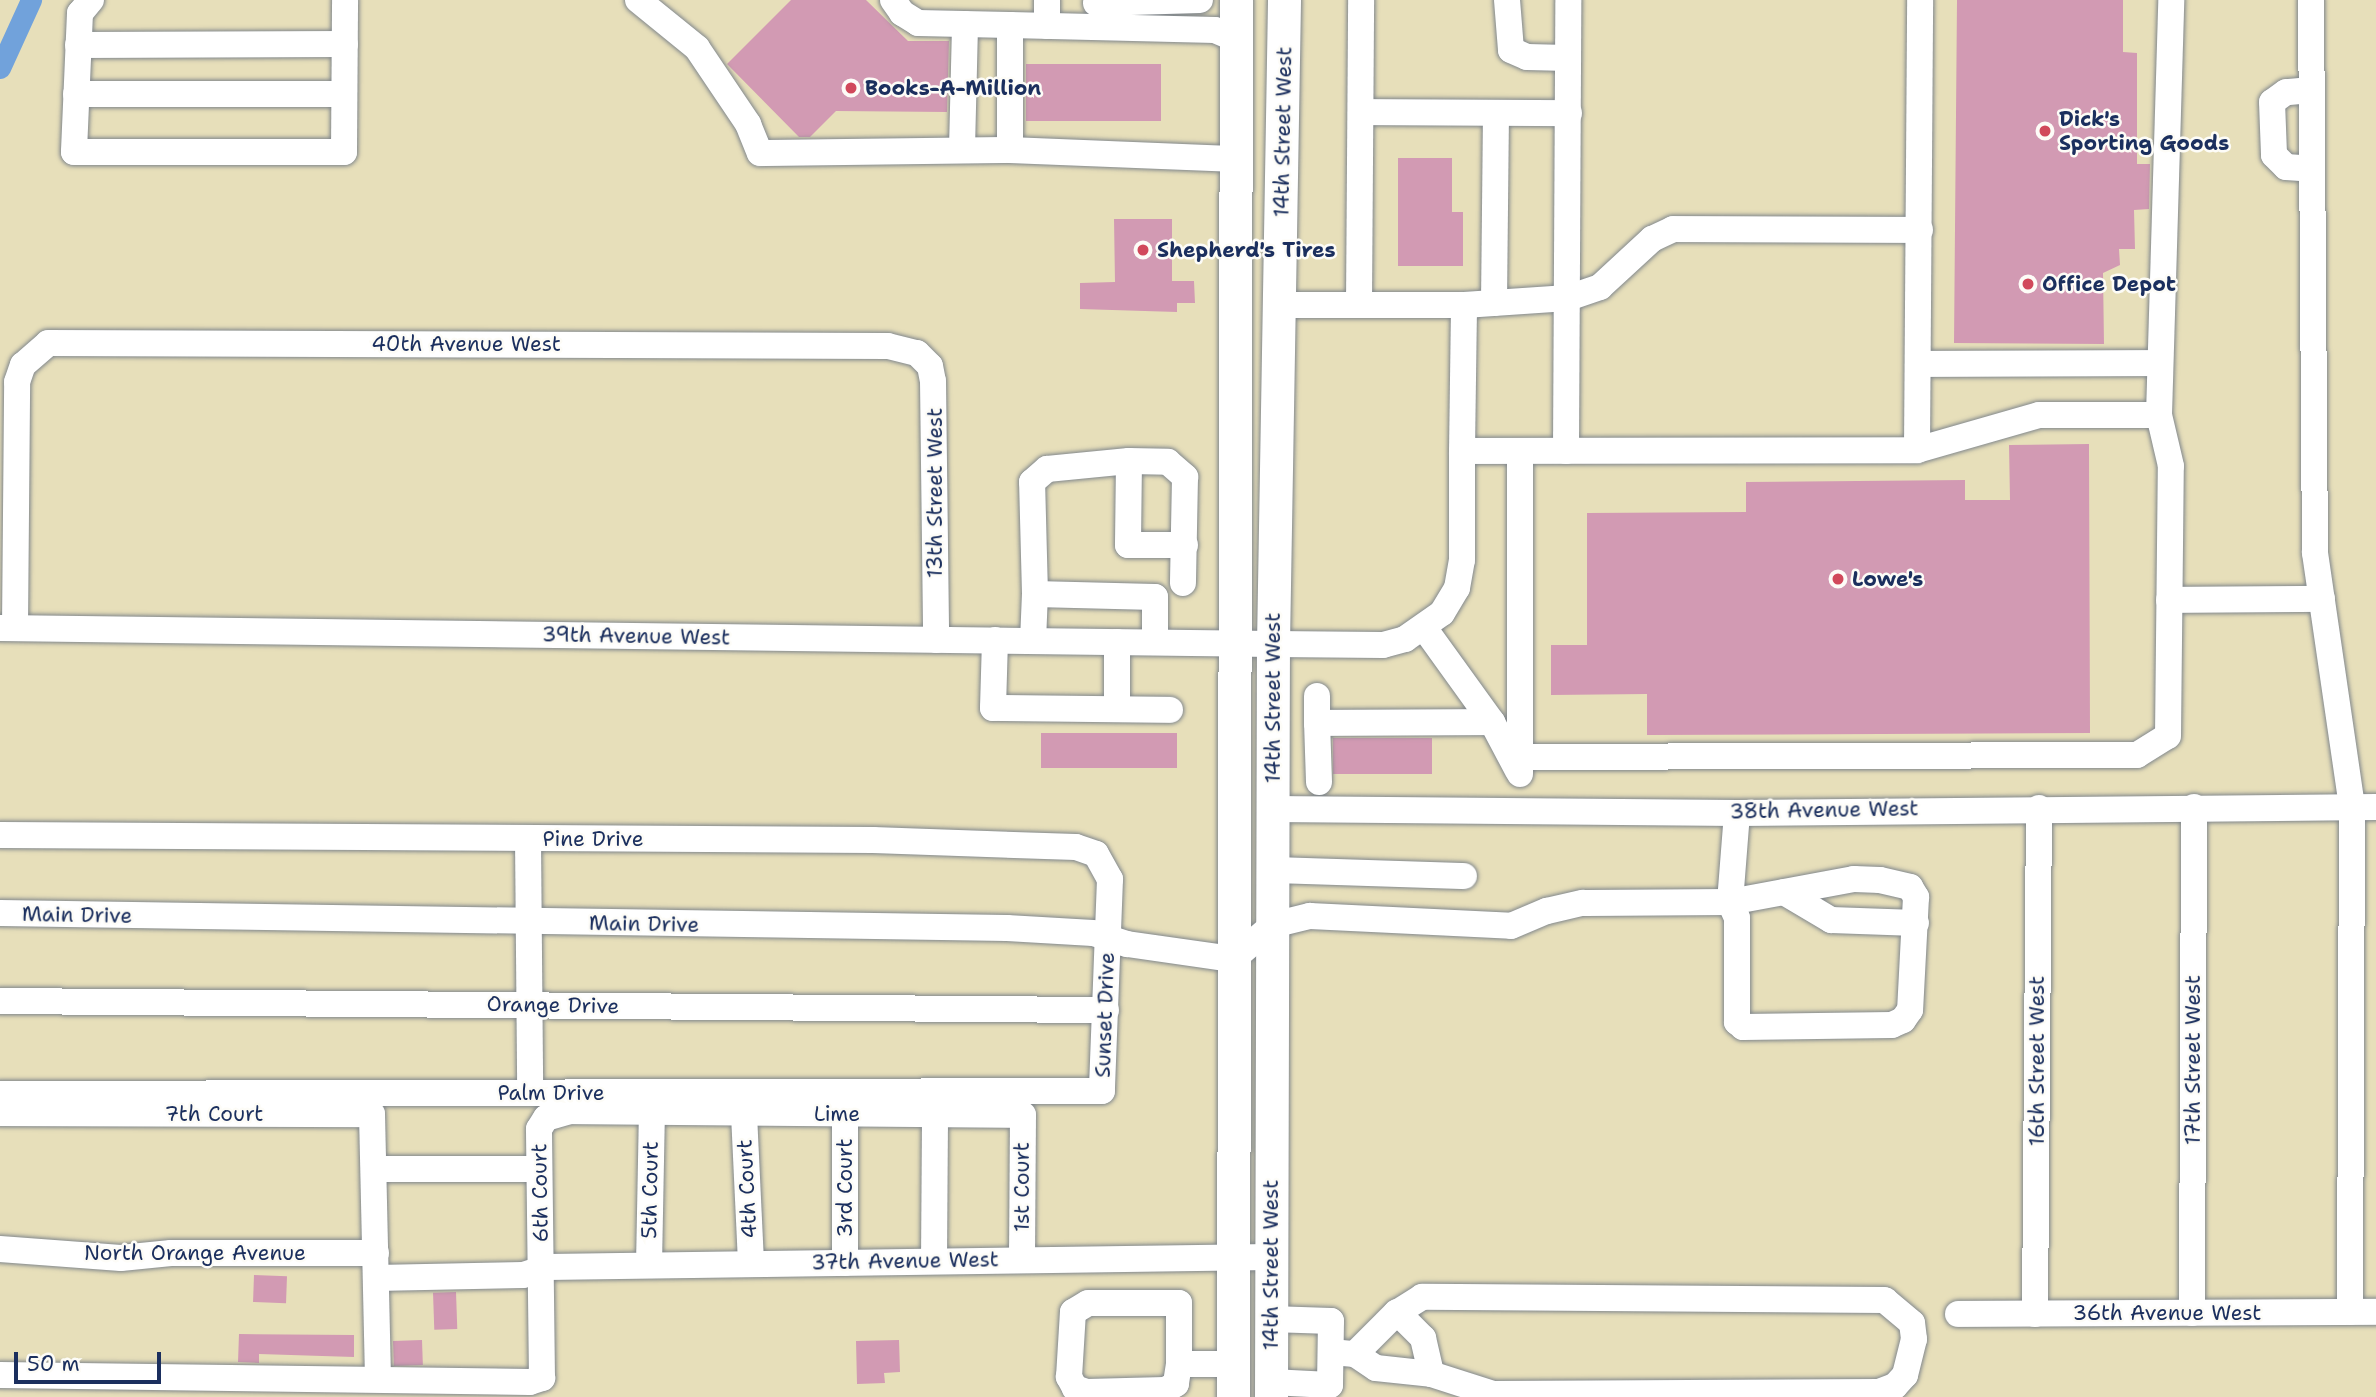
<!DOCTYPE html>
<html>
<head>
<meta charset="utf-8">
<style>
  body { margin:0 }
  #map { position:relative; width:2376px; height:1397px; overflow:hidden; background:#e7dfba; font-family:"Shantell Sans",sans-serif }
  div>[style] { position:absolute }
  [style*='--x'] { left:calc(var(--x)*1px); top:calc(var(--y)*1px); width:calc(var(--w)*1px); rotate:calc(var(--a)*1deg) }
  .canal>* { height:21px; margin:-10.5px; padding:0 10.5px; transform-origin:10.5px; border-radius:10.5px; background:#71a2db }
  .building>* { inset:0; background:#d29ab3; transform-origin:0 0 }
  .roads { filter:drop-shadow(0 0 2px #81878c) drop-shadow(0 0 2px #81878c) }
  .minor>* { height:26px; margin:-13px; padding:0 13px; transform-origin:13px; border-radius:13px; background:#fff }
  .major>* { height:33px; margin:-16.5px; padding:0 16.5px; transform-origin:16.5px; border-radius:16.5px; background:#fff }
  .dots>* { width:19px; height:19px; translate:-50% -50%; box-sizing:border-box; border:4px solid #fdfcf7; border-radius:50% }
  span { translate:-50% -50%; white-space:nowrap; text-align:center; line-height:1.15; -webkit-text-stroke:5px #fdfcf7; paint-order:stroke }
  .poi-label { font-size:21px; color:#1b2f5e; font-weight:700 }
  .left { translate:0 -50%; text-align:left }
  .street-label { font-size:21px; color:#1b2f5e }
  .scale { position:absolute; left:14px; top:1352px; width:147px; height:32px; box-sizing:border-box; border:4px solid #1b2f5e; border-top:0; padding-left:9px; font-size:21px; line-height:24px; white-space:nowrap; color:#1b2f5e; -webkit-text-stroke:5px #fdfcf7; paint-order:stroke }
</style>
</head>
<body>
<div id="map">
  <div class="canal">
    <div style="--x:0;--y:68;--w:75;--a:-65.5"></div>
  </div>
  <div class="building">
    <div style="clip-path:polygon(791px 0,866px 0,908px 41px,949px 41px,947px 112px,836px 111px,810px 137px,799px 137px,727px 64px)"></div>
    <div style="clip-path:polygon(1957px 0,2123px 0,2123px 52px,2137px 53px,2137px 164px,2150px 164px,2149px 209px,2134px 210px,2135px 249px,2119px 249px,2120px 265px,2103px 273px,2104px 344px,1954px 343px)"></div>
    <div style="left:1026px;top:64px;width:135px;height:57px"></div>
    <div style="clip-path:polygon(1398px 158px,1452px 158px,1452px 212px,1463px 212px,1463px 266px,1398px 266px)"></div>
    <div style="clip-path:polygon(1114px 219px,1172px 219px,1172px 281px,1194px 281px,1195px 303px,1177px 303px,1177px 312px,1080px 309px,1080px 283px,1115px 282px)"></div>
    <div style="clip-path:polygon(2089px 444px,2090px 733px,1647px 735px,1647px 694px,1551px 695px,1551px 645px,1587px 645px,1587px 513px,1746px 512px,1746px 482px,1965px 480px,1965px 500px,2010px 500px,2009px 445px)"></div>
    <div style="left:1041px;top:733px;width:136px;height:35px"></div>
    <div style="left:1432px;top:738px;width:36px;height:99px;rotate:90deg"></div>
    <div style="left:254px;top:1275px;width:33px;height:27px;rotate:2deg"></div>
    <div style="left:456px;top:1292px;width:37px;height:23px;rotate:88deg"></div>
    <div style="clip-path:polygon(239px 1334px,354px 1335px,354px 1357px,259px 1354px,259px 1363px,238px 1362px)"></div>
    <div style="left:422px;top:1340px;width:25px;height:29px;rotate:88deg"></div>
    <div style="clip-path:polygon(899px 1340px,900px 1372px,884px 1373px,885px 1383px,857px 1384px,856px 1341px)"></div>
  </div>
  <div class="roads">
    <div class="minor">
      <div style="--x:91;--y:0;--w:17;--a:130"></div>
      <div style="--x:80;--y:13;--w:139;--a:92.5"></div>
      <div style="--x:74;--y:152;--w:270;--a:0"></div>
      <div style="--x:344;--y:152;--w:152;--a:-89.6"></div>
      <div style="--x:638;--y:0;--w:76;--a:39.1"></div>
      <div style="--x:697;--y:48;--w:92;--a:56.1"></div>
      <div style="--x:748;--y:124;--w:31;--a:68"></div>
      <div style="--x:760;--y:153;--w:250;--a:-0.7"></div>
      <div style="--x:893;--y:0;--w:16;--a:55"></div>
      <div style="--x:902;--y:13;--w:19;--a:32"></div>
      <div style="--x:918;--y:23;--w:92;--a:1.2"></div>
      <div style="--x:1047;--y:0;--w:26;--a:90"></div>
      <div style="--x:1507;--y:0;--w:50;--a:85.4"></div>
      <div style="--x:1511;--y:50;--w:17;--a:24"></div>
      <div style="--x:1527;--y:57;--w:41;--a:1.4"></div>
      <div style="--x:2311;--y:0;--w:553;--a:89.59"></div>
      <div style="--x:2315;--y:553;--w:256;--a:81.7"></div>
      <div style="--x:2352;--y:806;--w:506;--a:90.23"></div>
      <div style="--x:1096;--y:3;--w:104;--a:-1.7"></div>
      <div style="--x:1236;--y:39;--w:23;--a:-157"></div>
      <div style="--x:1215;--y:30;--w:205;--a:-178.6"></div>
      <div style="--x:1010;--y:25;--w:125;--a:90"></div>
      <div style="--x:1010;--y:150;--w:227;--a:2.3"></div>
      <div style="--x:78;--y:45;--w:267;--a:-0.2"></div>
      <div style="--x:2311;--y:90;--w:25;--a:175"></div>
      <div style="--x:2286;--y:92;--w:17;--a:144"></div>
      <div style="--x:2272;--y:102;--w:53;--a:87.8"></div>
      <div style="--x:2274;--y:155;--w:17;--a:45"></div>
      <div style="--x:2286;--y:167;--w:26;--a:4"></div>
      <div style="--x:76;--y:94;--w:268;--a:0"></div>
      <div style="--x:1361;--y:112;--w:208;--a:0.3"></div>
      <div style="--x:962;--y:149;--w:125;--a:-88.6"></div>
      <div style="--x:1494;--y:303;--w:190;--a:-89.4"></div>
      <div style="--x:1280;--y:305;--w:184;--a:0"></div>
      <div style="--x:1464;--y:305;--w:104;--a:-3.9"></div>
      <div style="--x:1568;--y:298;--w:34;--a:-19"></div>
      <div style="--x:1600;--y:287;--w:71;--a:-42.7"></div>
      <div style="--x:1652;--y:239;--w:23;--a:-25"></div>
      <div style="--x:1673;--y:229;--w:247;--a:0.2"></div>
      <div style="--x:1359;--y:305;--w:305;--a:-89.6"></div>
      <div style="--x:1918;--y:364;--w:242;--a:-0.2"></div>
      <div style="--x:2159;--y:415;--w:415;--a:-88.3"></div>
      <div style="--x:1462;--y:451;--w:146;--a:-89.2"></div>
      <div style="--x:1520;--y:451;--w:323;--a:90"></div>
      <div style="--x:1566;--y:451;--w:451;--a:-89.7"></div>
      <div style="--x:1129;--y:461;--w:84;--a:90.7"></div>
      <div style="--x:1128;--y:545;--w:57;--a:0"></div>
      <div style="--x:1035;--y:594;--w:112;--a:-91.5"></div>
      <div style="--x:1032;--y:482;--w:20;--a:-41"></div>
      <div style="--x:1047;--y:469;--w:82;--a:-5.6"></div>
      <div style="--x:1129;--y:461;--w:39;--a:1"></div>
      <div style="--x:1168;--y:462;--w:23;--a:41"></div>
      <div style="--x:1185;--y:477;--w:106;--a:91.1"></div>
      <div style="--x:2169;--y:600;--w:153;--a:-0.4"></div>
      <div style="--x:0;--y:628;--w:1273;--a:0.72"></div>
      <div style="--x:1273;--y:644;--w:110;--a:0.5"></div>
      <div style="--x:1383;--y:645;--w:23;--a:-15"></div>
      <div style="--x:1405;--y:639;--w:45;--a:-35.1"></div>
      <div style="--x:1442;--y:613;--w:29;--a:-59"></div>
      <div style="--x:1457;--y:588;--w:28;--a:-80"></div>
      <div style="--x:1462;--y:560;--w:109;--a:-90"></div>
      <div style="--x:1462;--y:451;--w:455;--a:-0.1"></div>
      <div style="--x:1917;--y:450;--w:450;--a:-89.6"></div>
      <div style="--x:15;--y:628;--w:246;--a:-89.5"></div>
      <div style="--x:17;--y:382;--w:18;--a:-71"></div>
      <div style="--x:23;--y:365;--w:33;--a:-41"></div>
      <div style="--x:48;--y:343;--w:840;--a:0.2"></div>
      <div style="--x:888;--y:346;--w:30;--a:14"></div>
      <div style="--x:917;--y:353;--w:18;--a:45"></div>
      <div style="--x:930;--y:366;--w:15;--a:79"></div>
      <div style="--x:933;--y:381;--w:259;--a:89.3"></div>
      <div style="--x:1425;--y:629;--w:115;--a:54.2"></div>
      <div style="--x:1492;--y:722;--w:55;--a:62"></div>
      <div style="--x:995;--y:640;--w:68;--a:91.7"></div>
      <div style="--x:993;--y:708;--w:177;--a:0.6"></div>
      <div style="--x:1033;--y:641;--w:47;--a:-87.6"></div>
      <div style="--x:1035;--y:594;--w:120;--a:1.4"></div>
      <div style="--x:1155;--y:597;--w:45;--a:90"></div>
      <div style="--x:1117;--y:642;--w:66;--a:90"></div>
      <div style="--x:1317;--y:696;--w:27;--a:90"></div>
      <div style="--x:1520;--y:757;--w:617;--a:-0.19"></div>
      <div style="--x:2137;--y:755;--w:36;--a:-32"></div>
      <div style="--x:2168;--y:736;--w:270;--a:-89.4"></div>
      <div style="--x:2171;--y:466;--w:52;--a:-103.2"></div>
      <div style="--x:2159;--y:415;--w:120;--a:180"></div>
      <div style="--x:2039;--y:415;--w:127;--a:164"></div>
      <div style="--x:1319;--y:782;--w:59;--a:-91.9"></div>
      <div style="--x:1317;--y:723;--w:175;--a:-0.3"></div>
      <div style="--x:1272;--y:809;--w:465;--a:0.5"></div>
      <div style="--x:1737;--y:813;--w:639;--a:-0.54"></div>
      <div style="--x:0;--y:835;--w:873;--a:0.33"></div>
      <div style="--x:873;--y:840;--w:203;--a:2"></div>
      <div style="--x:1076;--y:847;--w:21;--a:19"></div>
      <div style="--x:1096;--y:854;--w:29;--a:61"></div>
      <div style="--x:1110;--y:879;--w:212;--a:92.2"></div>
      <div style="--x:1102;--y:1091;--w:1102;--a:179.84"></div>
      <div style="--x:528;--y:839;--w:254;--a:89.5"></div>
      <div style="--x:1272;--y:870;--w:192;--a:1.8"></div>
      <div style="--x:1784;--y:892;--w:55;--a:30.8"></div>
      <div style="--x:1831;--y:920;--w:85;--a:2"></div>
      <div style="--x:0;--y:913;--w:1007;--a:0.85"></div>
      <div style="--x:1007;--y:928;--w:86;--a:3.3"></div>
      <div style="--x:1093;--y:933;--w:36;--a:18"></div>
      <div style="--x:1127;--y:944;--w:107;--a:8.1"></div>
      <div style="--x:1233;--y:959;--w:52;--a:-40.4"></div>
      <div style="--x:1273;--y:925;--w:38;--a:-14"></div>
      <div style="--x:1310;--y:916;--w:201;--a:2.8"></div>
      <div style="--x:1511;--y:926;--w:39;--a:-23"></div>
      <div style="--x:1547;--y:911;--w:37;--a:-13"></div>
      <div style="--x:1583;--y:903;--w:147;--a:-0.4"></div>
      <div style="--x:1730;--y:902;--w:126;--a:-10.5"></div>
      <div style="--x:1854;--y:879;--w:26;--a:2"></div>
      <div style="--x:1880;--y:880;--w:31;--a:13"></div>
      <div style="--x:1910;--y:887;--w:12;--a:59"></div>
      <div style="--x:1916;--y:897;--w:113;--a:93"></div>
      <div style="--x:1910;--y:1010;--w:12;--a:125"></div>
      <div style="--x:1903;--y:1020;--w:12;--a:156"></div>
      <div style="--x:1892;--y:1025;--w:149;--a:179.2"></div>
      <div style="--x:1743;--y:1027;--w:8;--a:-140"></div>
      <div style="--x:1737;--y:1022;--w:104;--a:-90"></div>
      <div style="--x:1737;--y:918;--w:17;--a:-114"></div>
      <div style="--x:1730;--y:902;--w:89;--a:-85.5"></div>
      <div style="--x:0;--y:1001;--w:1106;--a:0.47"></div>
      <div style="--x:0;--y:1113;--w:372;--a:0.2"></div>
      <div style="--x:372;--y:1114;--w:264;--a:88.7"></div>
      <div style="--x:744;--y:1114;--w:149;--a:87.3"></div>
      <div style="--x:845;--y:1114;--w:149;--a:90"></div>
      <div style="--x:374;--y:1169;--w:165;--a:0"></div>
      <div style="--x:0;--y:1249;--w:121;--a:4.3"></div>
      <div style="--x:121;--y:1258;--w:50;--a:-5.7"></div>
      <div style="--x:171;--y:1253;--w:205;--a:0"></div>
      <div style="--x:934;--y:1261;--w:146;--a:-89.6"></div>
      <div style="--x:649;--y:1265;--w:151;--a:-88.9"></div>
      <div style="--x:376;--y:1278;--w:147;--a:-1.2"></div>
      <div style="--x:523;--y:1275;--w:25;--a:-18"></div>
      <div style="--x:547;--y:1267;--w:723;--a:-0.79"></div>
      <div style="--x:1397;--y:1312;--w:37;--a:45"></div>
      <div style="--x:1423;--y:1338;--w:37;--a:77"></div>
      <div style="--x:2192;--y:1313;--w:506;--a:-89.77"></div>
      <div style="--x:1958;--y:1314;--w:418;--a:-0.3"></div>
      <div style="--x:2035;--y:1314;--w:506;--a:-89.55"></div>
      <div style="--x:1271;--y:1319;--w:60;--a:1.9"></div>
      <div style="--x:1331;--y:1321;--w:64;--a:90.9"></div>
      <div style="--x:1330;--y:1385;--w:59;--a:-177.1"></div>
      <div style="--x:1331;--y:1352;--w:24;--a:5"></div>
      <div style="--x:1355;--y:1354;--w:25;--a:34"></div>
      <div style="--x:1376;--y:1368;--w:55;--a:6.2"></div>
      <div style="--x:1431;--y:1374;--w:65;--a:17.9"></div>
      <div style="--x:1493;--y:1394;--w:386;--a:-0.3"></div>
      <div style="--x:1879;--y:1392;--w:17;--a:-21"></div>
      <div style="--x:1895;--y:1386;--w:15;--a:-48"></div>
      <div style="--x:1905;--y:1375;--w:37;--a:-76"></div>
      <div style="--x:1914;--y:1339;--w:16;--a:-97"></div>
      <div style="--x:1912;--y:1323;--w:35;--a:-140"></div>
      <div style="--x:1885;--y:1300;--w:463;--a:-179.6"></div>
      <div style="--x:1422;--y:1297;--w:31;--a:148"></div>
      <div style="--x:1396;--y:1313;--w:58;--a:135"></div>
      <div style="--x:1179;--y:1364;--w:20;--a:99"></div>
      <div style="--x:1176;--y:1384;--w:13;--a:151"></div>
      <div style="--x:1165;--y:1390;--w:78;--a:178.5"></div>
      <div style="--x:1087;--y:1392;--w:13;--a:-162"></div>
      <div style="--x:1075;--y:1388;--w:13;--a:-119"></div>
      <div style="--x:1069;--y:1377;--w:65;--a:-86.5"></div>
      <div style="--x:1073;--y:1312;--w:17;--a:-31"></div>
      <div style="--x:1088;--y:1303;--w:91;--a:0"></div>
      <div style="--x:1179;--y:1303;--w:61;--a:90"></div>
      <div style="--x:1179;--y:1364;--w:54;--a:0"></div>
      <div style="--x:0;--y:1375;--w:530;--a:0.76"></div>
      <div style="--x:530;--y:1382;--w:13;--a:-18"></div>
      <div style="--x:542;--y:1378;--w:249;--a:-90.7"></div>
      <div style="--x:539;--y:1129;--w:13;--a:-58"></div>
      <div style="--x:546;--y:1118;--w:26;--a:-16"></div>
      <div style="--x:571;--y:1111;--w:452;--a:0.5"></div>
      <div style="--x:1023;--y:1115;--w:143;--a:90.4"></div>
    </div>
    <div class="major">
      <div style="--x:1233;--y:1397;--w:1397;--a:-89.88"></div>
      <div style="--x:1271;--y:1397;--w:753;--a:-89.85"></div>
      <div style="--x:1273;--y:644;--w:644;--a:-89.02"></div>
    </div>
  </div>
  <div class="dots">
    <div style="left:851px;top:88px;background:#d1495b"></div>
    <div style="left:2045px;top:131px;background:#d1495b"></div>
    <div style="left:1143px;top:250px;background:#d1495b"></div>
    <div style="left:2028px;top:284px;background:#d1495b"></div>
    <div style="left:1838px;top:579px;background:#d1495b"></div>
  </div>
  <div class="poi-label">
    <span class="left" style="left:865px;top:88px">Books-A-Million</span>
    <span class="left" style="left:2059px;top:131px">Dick's<br>Sporting Goods</span>
    <span class="left" style="left:1157px;top:250px">Shepherd's Tires</span>
    <span class="left" style="left:2042px;top:284px">Office Depot</span>
    <span class="left" style="left:1852px;top:579px">Lowe's</span>
  </div>
  <div class="street-label">
    <span style="left:1283px;top:132px;rotate:-89deg">14th Street West</span>
    <span style="left:466px;top:344px">40th Avenue West</span>
    <span style="left:935px;top:493px;rotate:-90deg">13th Street West</span>
    <span style="left:636px;top:636px;rotate:1deg">39th Avenue West</span>
    <span style="left:1273px;top:698px;rotate:-90deg">14th Street West</span>
    <span style="left:1824px;top:810px;rotate:-1deg">38th Avenue West</span>
    <span style="left:593px;top:839px">Pine Drive</span>
    <span style="left:77px;top:915px;rotate:1deg">Main Drive</span>
    <span style="left:644px;top:924px;rotate:1deg">Main Drive</span>
    <span style="left:553px;top:1005px;rotate:1deg">Orange Drive</span>
    <span style="left:1105px;top:1015px;rotate:-88deg">Sunset Drive</span>
    <span style="left:2193px;top:1060px;rotate:-90deg">17th Street West</span>
    <span style="left:2037px;top:1061px;rotate:-90deg">16th Street West</span>
    <span style="left:551px;top:1093px">Palm Drive</span>
    <span style="left:214px;top:1114px">7th Court</span>
    <span style="left:837px;top:1114px">Lime</span>
    <span style="left:1022px;top:1187px;rotate:-90deg">1st Court</span>
    <span style="left:845px;top:1188px;rotate:-90deg">3rd Court</span>
    <span style="left:747px;top:1189px;rotate:-93deg">4th Court</span>
    <span style="left:650px;top:1190px;rotate:-89deg">5th Court</span>
    <span style="left:540px;top:1193px;rotate:-91deg">6th Court</span>
    <span style="left:195px;top:1253px">North Orange Avenue</span>
    <span style="left:905px;top:1261px;rotate:-1deg">37th Avenue West</span>
    <span style="left:1271px;top:1265px;rotate:-90deg">14th Street West</span>
    <span style="left:2167px;top:1313px">36th Avenue West</span>
  </div>
  <div class="scale">50 m</div>
</div>
</body>
</html>
